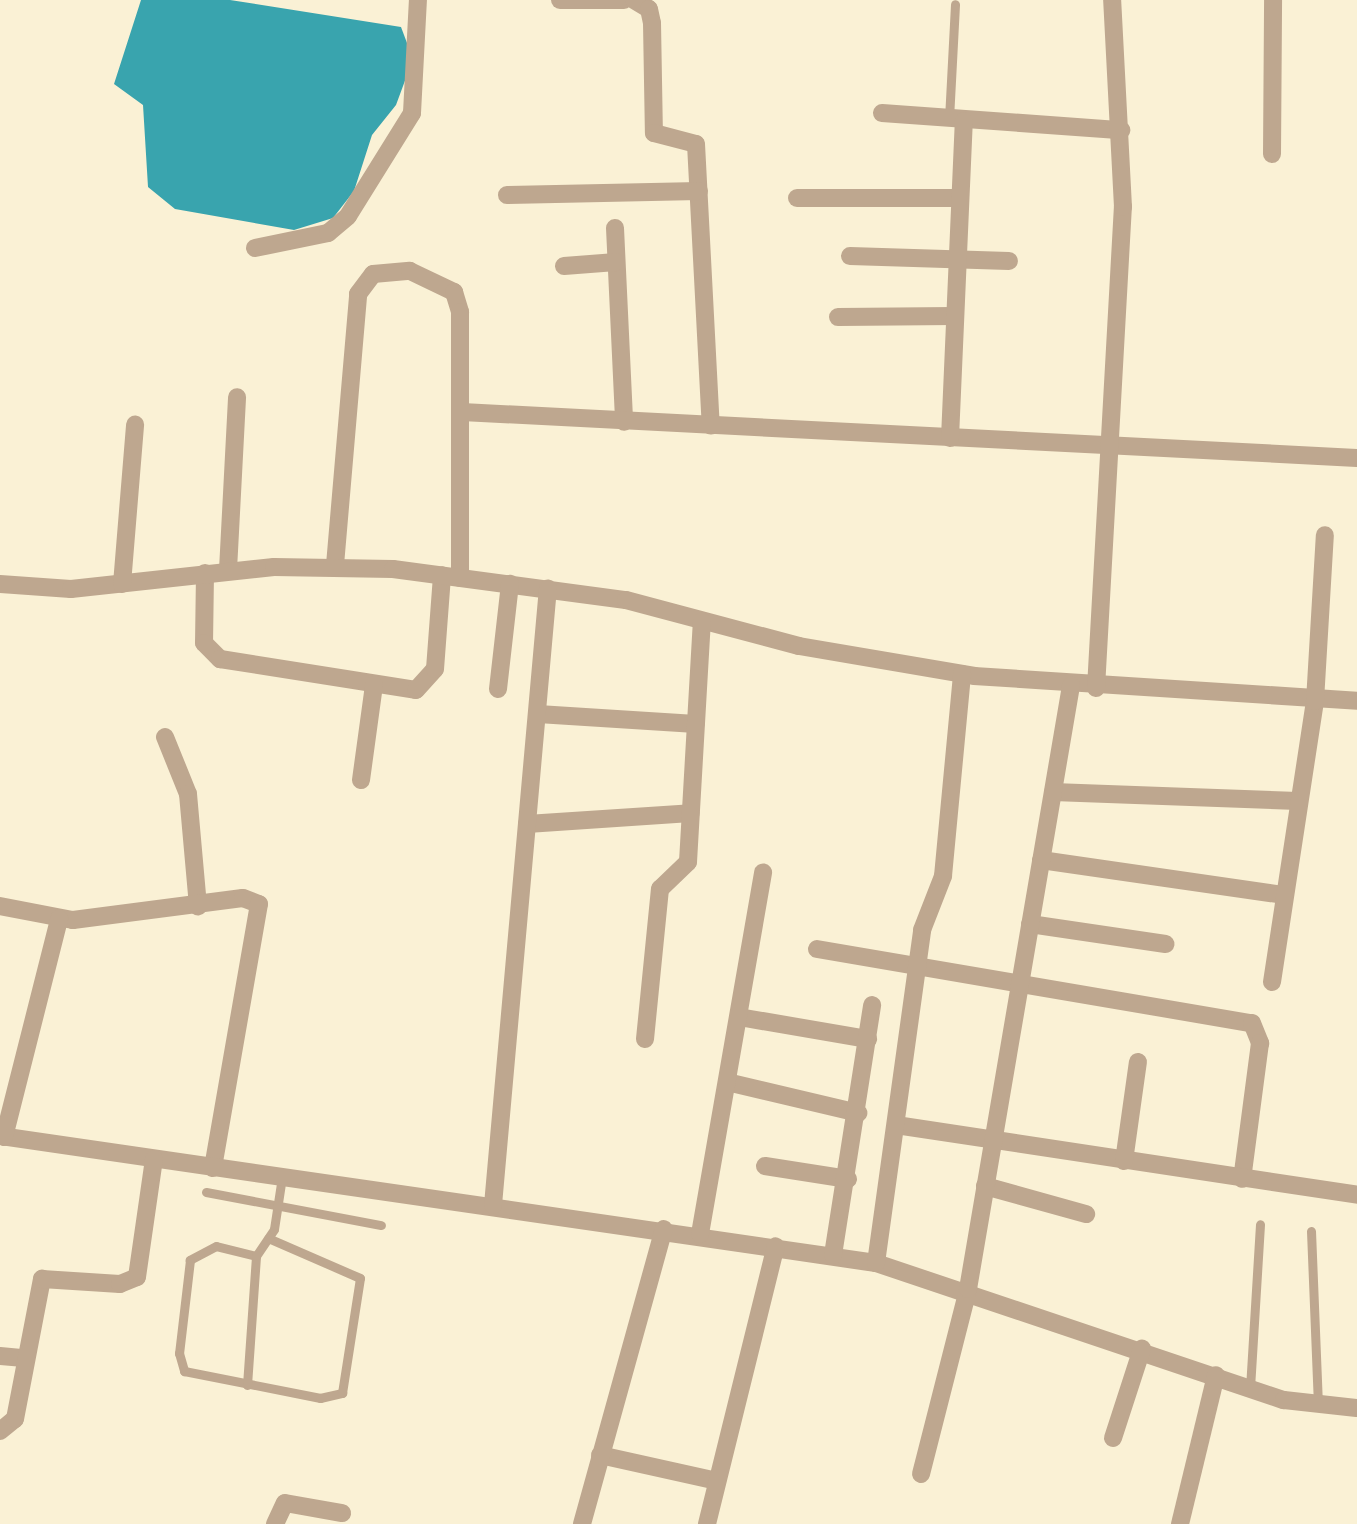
<!DOCTYPE html>
<html>
<head>
<meta charset="utf-8">
<style>
  body { margin:0 }
  #map { position:relative; width:1357px; height:1524px; overflow:hidden; background:#faf1d5; font-family:Signika,sans-serif }
  div>[style] { position:absolute }
  [style*='--x'] { left:calc(var(--x)*1px); top:calc(var(--y)*1px); width:calc(var(--w)*1px); rotate:calc(var(--a)*1deg) }
  .water>* { inset:0; background:#39a4ae }
  .lane>* { height:9px; margin:-4.5px; padding:0 4.5px; transform-origin:4.5px; border-radius:4.5px; background:#bea78f }
  .street>* { height:18px; margin:-9px; padding:0 9px; transform-origin:9px; border-radius:9px; background:#bea78f }
  span { translate:-50% -50%; white-space:nowrap; text-align:center; line-height:1.15; -webkit-text-stroke:10px #fefefe; paint-order:stroke }
</style>
</head>
<body>
<div id="map">
  <div class="water">
    <div style="clip-path:polygon(141px 0,230px 0,401px 27px,413px 59px,396px 105px,372px 135px,354px 191px,333px 218px,294px 230px,175px 209px,148px 187px,143px 105px,114px 84px)"></div>
  </div>
  <div class="lane">
    <div style="--x:949;--y:119;--w:115;--a:-87"></div>
    <div style="--x:206;--y:1192;--w:178;--a:10.7"></div>
    <div style="--x:1311;--y:1231;--w:175;--a:87.7"></div>
    <div style="--x:256;--y:1256;--w:41;--a:-166"></div>
    <div style="--x:216;--y:1246;--w:30;--a:152"></div>
    <div style="--x:190;--y:1260;--w:94;--a:96.7"></div>
    <div style="--x:179;--y:1353;--w:19;--a:74"></div>
    <div style="--x:184;--y:1371;--w:139;--a:11.2"></div>
    <div style="--x:320;--y:1398;--w:23;--a:-13"></div>
    <div style="--x:342;--y:1393;--w:116;--a:-81.1"></div>
    <div style="--x:360;--y:1278;--w:100;--a:-156.5"></div>
    <div style="--x:247;--y:1385;--w:129;--a:-86"></div>
    <div style="--x:256;--y:1256;--w:32;--a:-56"></div>
    <div style="--x:274;--y:1229;--w:53;--a:-81.3"></div>
    <div style="--x:1250;--y:1388;--w:164;--a:-86.5"></div>
  </div>
  <div class="street">
    <div style="--x:560;--y:0;--w:64;--a:0"></div>
    <div style="--x:634;--y:0;--w:17;--a:31"></div>
    <div style="--x:649;--y:9;--w:14;--a:78"></div>
    <div style="--x:652;--y:23;--w:110;--a:89"></div>
    <div style="--x:654;--y:133;--w:43;--a:14.7"></div>
    <div style="--x:696;--y:144;--w:282;--a:87"></div>
    <div style="--x:882;--y:113;--w:240;--a:4.1"></div>
    <div style="--x:1272;--y:154;--w:154;--a:-89.6"></div>
    <div style="--x:507;--y:195;--w:192;--a:-1.2"></div>
    <div style="--x:797;--y:198;--w:163;--a:0"></div>
    <div style="--x:615;--y:228;--w:194;--a:87.3"></div>
    <div style="--x:255;--y:248;--w:75;--a:-11.6"></div>
    <div style="--x:328;--y:233;--w:26;--a:-40"></div>
    <div style="--x:348;--y:216;--w:121;--a:-58.1"></div>
    <div style="--x:412;--y:113;--w:113;--a:-87"></div>
    <div style="--x:850;--y:256;--w:159;--a:1.8"></div>
    <div style="--x:564;--y:266;--w:52;--a:-4.4"></div>
    <div style="--x:838;--y:317;--w:116;--a:-0.5"></div>
    <div style="--x:462;--y:412;--w:896;--a:2.94"></div>
    <div style="--x:950;--y:438;--w:317;--a:-87.5"></div>
    <div style="--x:335;--y:565;--w:272;--a:-85.1"></div>
    <div style="--x:358;--y:294;--w:25;--a:-53"></div>
    <div style="--x:373;--y:274;--w:37;--a:-5"></div>
    <div style="--x:410;--y:271;--w:49;--a:25.5"></div>
    <div style="--x:454;--y:292;--w:21;--a:73"></div>
    <div style="--x:460;--y:312;--w:266;--a:90"></div>
    <div style="--x:228;--y:570;--w:173;--a:-87"></div>
    <div style="--x:205;--y:573;--w:70;--a:90.8"></div>
    <div style="--x:204;--y:643;--w:23;--a:45"></div>
    <div style="--x:220;--y:659;--w:198;--a:9"></div>
    <div style="--x:416;--y:690;--w:28;--a:-48"></div>
    <div style="--x:435;--y:669;--w:94;--a:-85.7"></div>
    <div style="--x:0;--y:584;--w:71;--a:4"></div>
    <div style="--x:71;--y:589;--w:204;--a:-6.2"></div>
    <div style="--x:274;--y:567;--w:119;--a:1"></div>
    <div style="--x:393;--y:569;--w:235;--a:7.6"></div>
    <div style="--x:626;--y:600;--w:179;--a:14.9"></div>
    <div style="--x:799;--y:646;--w:178;--a:9.7"></div>
    <div style="--x:974;--y:676;--w:384;--a:3.7"></div>
    <div style="--x:122;--y:584;--w:160;--a:-85.3"></div>
    <div style="--x:1096;--y:688;--w:482;--a:-86.8"></div>
    <div style="--x:1123;--y:207;--w:207;--a:-93"></div>
    <div style="--x:498;--y:689;--w:106;--a:-83.5"></div>
    <div style="--x:538;--y:714;--w:158;--a:3.6"></div>
    <div style="--x:165;--y:737;--w:61;--a:68"></div>
    <div style="--x:188;--y:794;--w:113;--a:84.9"></div>
    <div style="--x:361;--y:780;--w:96;--a:-82.2"></div>
    <div style="--x:1053;--y:792;--w:245;--a:2.1"></div>
    <div style="--x:527;--y:824;--w:164;--a:-3.8"></div>
    <div style="--x:1041;--y:860;--w:246;--a:8.2"></div>
    <div style="--x:0;--y:906;--w:74;--a:10.9"></div>
    <div style="--x:73;--y:920;--w:171;--a:-7.4"></div>
    <div style="--x:243;--y:898;--w:17;--a:21"></div>
    <div style="--x:259;--y:904;--w:268;--a:99.9"></div>
    <div style="--x:1030;--y:924;--w:137;--a:8.4"></div>
    <div style="--x:817;--y:949;--w:441;--a:9.7"></div>
    <div style="--x:1252;--y:1023;--w:22;--a:68"></div>
    <div style="--x:1260;--y:1043;--w:137;--a:97.5"></div>
    <div style="--x:1272;--y:982;--w:284;--a:-81.3"></div>
    <div style="--x:1315;--y:701;--w:166;--a:-86.6"></div>
    <div style="--x:739;--y:1017;--w:131;--a:9.7"></div>
    <div style="--x:645;--y:1039;--w:151;--a:-84.3"></div>
    <div style="--x:660;--y:889;--w:39;--a:-44"></div>
    <div style="--x:688;--y:862;--w:241;--a:-86.7"></div>
    <div style="--x:727;--y:1082;--w:135;--a:13.3"></div>
    <div style="--x:896;--y:1125;--w:466;--a:8.6"></div>
    <div style="--x:0;--y:1136;--w:885;--a:8.25"></div>
    <div style="--x:876;--y:1263;--w:430;--a:18.6"></div>
    <div style="--x:1284;--y:1400;--w:73;--a:6.3"></div>
    <div style="--x:4;--y:1137;--w:225;--a:-75.8"></div>
    <div style="--x:1124;--y:1161;--w:100;--a:-82"></div>
    <div style="--x:765;--y:1166;--w:84;--a:8.9"></div>
    <div style="--x:985;--y:1186;--w:105;--a:15.5"></div>
    <div style="--x:493;--y:1205;--w:619;--a:-84.91"></div>
    <div style="--x:700;--y:1234;--w:367;--a:-80.1"></div>
    <div style="--x:833;--y:1255;--w:253;--a:-81.1"></div>
    <div style="--x:876;--y:1263;--w:336;--a:-82.1"></div>
    <div style="--x:922;--y:930;--w:58;--a:-68.7"></div>
    <div style="--x:943;--y:876;--w:203;--a:-84.6"></div>
    <div style="--x:0;--y:1356;--w:24;--a:5"></div>
    <div style="--x:0;--y:1431;--w:19;--a:-39"></div>
    <div style="--x:15;--y:1419;--w:143;--a:-79.1"></div>
    <div style="--x:42;--y:1279;--w:78;--a:3.7"></div>
    <div style="--x:120;--y:1284;--w:18;--a:-22"></div>
    <div style="--x:137;--y:1277;--w:119;--a:-81.8"></div>
    <div style="--x:1113;--y:1438;--w:94;--a:-72"></div>
    <div style="--x:600;--y:1455;--w:120;--a:12.5"></div>
    <div style="--x:921;--y:1474;--w:191;--a:-75.7"></div>
    <div style="--x:968;--y:1289;--w:612;--a:-80.31"></div>
    <div style="--x:275;--y:1524;--w:23;--a:-65"></div>
    <div style="--x:285;--y:1503;--w:58;--a:10"></div>
    <div style="--x:582;--y:1524;--w:306;--a:-74.5"></div>
    <div style="--x:707;--y:1524;--w:286;--a:-76.1"></div>
    <div style="--x:1180;--y:1524;--w:153;--a:-76.4"></div>
  </div>
</div>
</body>
</html>
